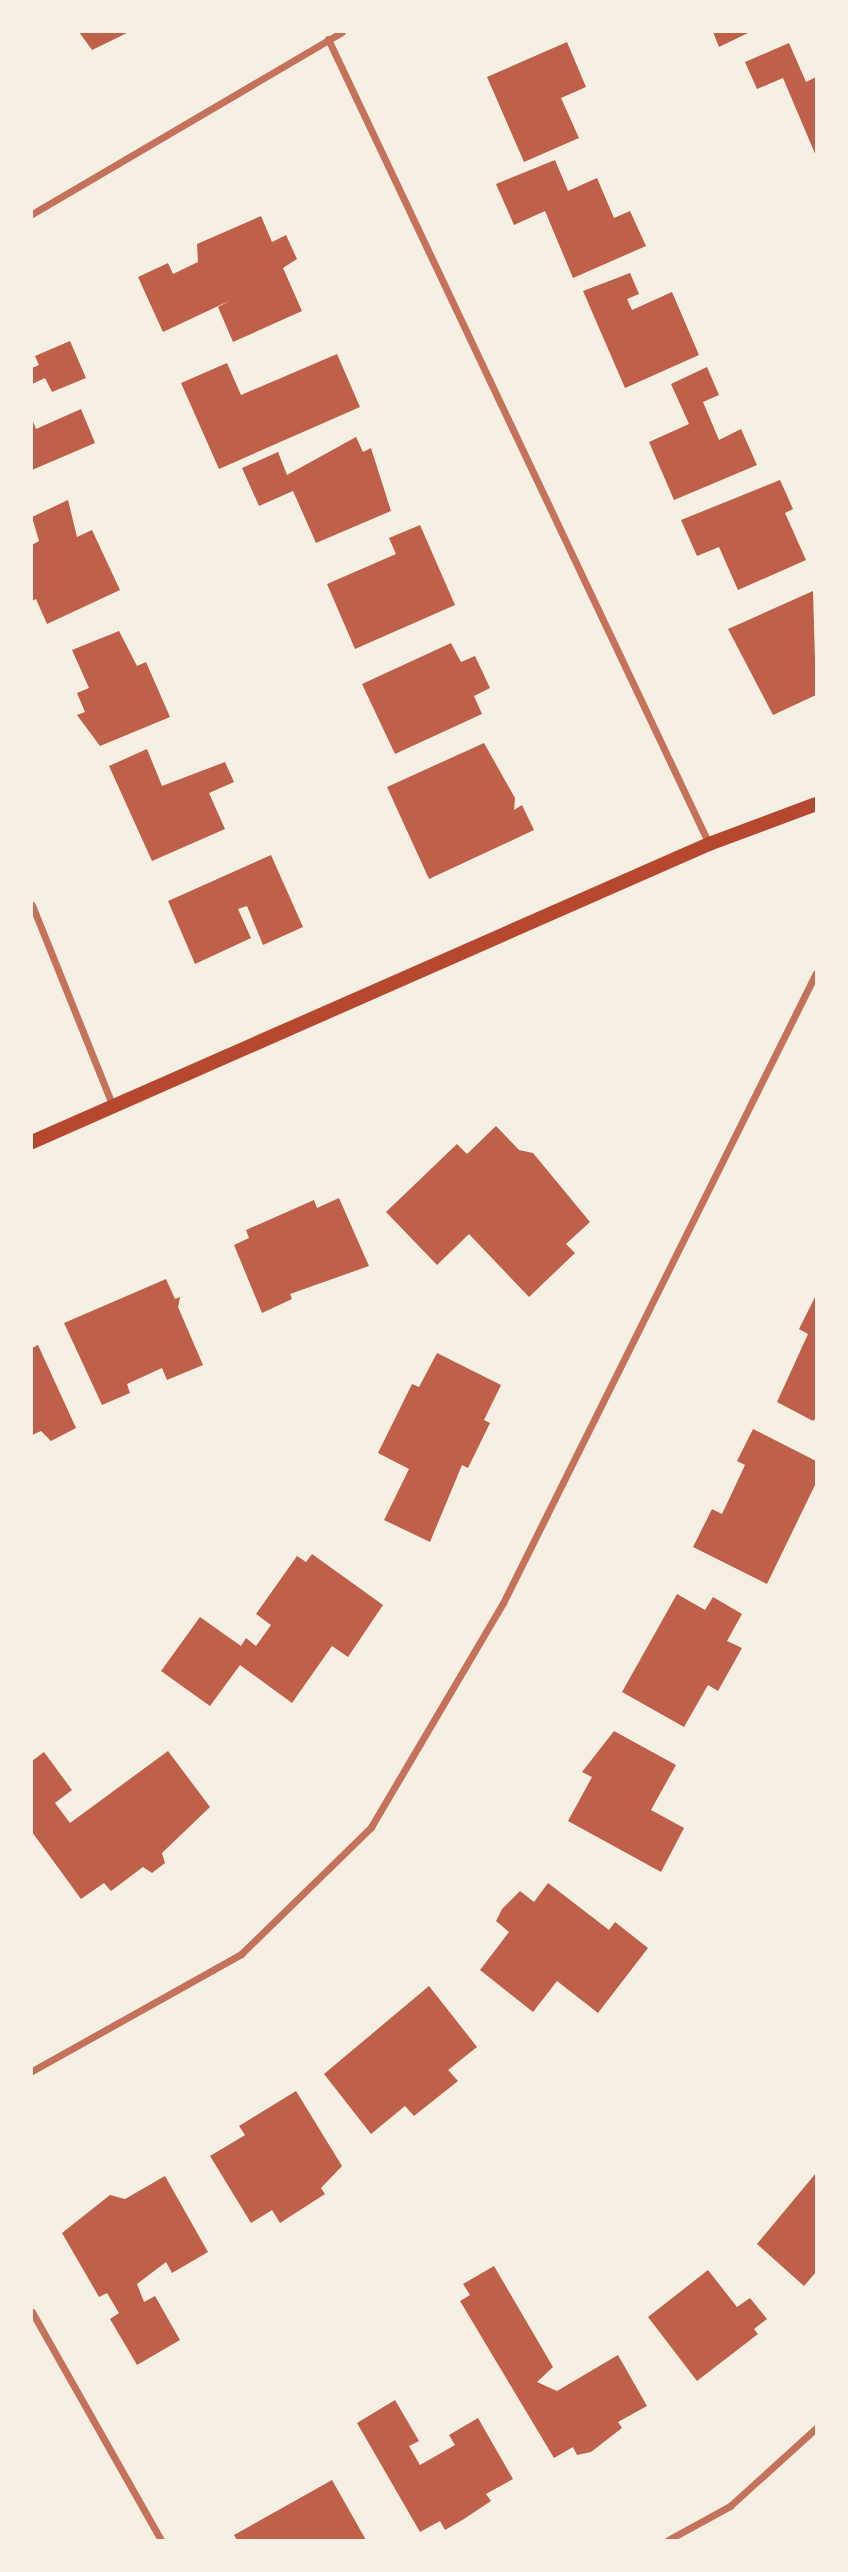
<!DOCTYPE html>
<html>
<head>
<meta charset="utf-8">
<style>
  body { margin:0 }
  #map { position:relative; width:848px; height:2572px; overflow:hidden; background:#f6efe4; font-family:Quicksand,sans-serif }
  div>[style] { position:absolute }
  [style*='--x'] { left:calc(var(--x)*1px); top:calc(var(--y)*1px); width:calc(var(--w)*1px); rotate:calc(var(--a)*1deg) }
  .building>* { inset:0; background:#bf614a }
  .minor>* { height:7px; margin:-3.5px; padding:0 3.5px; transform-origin:3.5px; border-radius:3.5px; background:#c5725c }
  .secondary>* { height:14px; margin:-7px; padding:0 7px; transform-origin:7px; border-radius:7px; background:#b5482f }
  span { translate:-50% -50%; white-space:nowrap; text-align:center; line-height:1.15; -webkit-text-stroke:6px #f6efe4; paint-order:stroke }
  .frame { position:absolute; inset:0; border:33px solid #f6efe4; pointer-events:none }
</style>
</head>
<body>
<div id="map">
  <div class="building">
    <div style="clip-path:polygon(79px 32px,129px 32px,92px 50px)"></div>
    <div style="clip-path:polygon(713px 32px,750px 32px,719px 47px)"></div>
    <div style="clip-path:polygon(567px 42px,586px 87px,561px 98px,579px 138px,524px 162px,487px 77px)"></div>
    <div style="clip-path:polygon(789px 43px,806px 82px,816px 77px,816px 156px,783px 78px,757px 89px,745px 62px)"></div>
    <div style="clip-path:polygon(555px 160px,568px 191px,597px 178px,614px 218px,630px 211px,646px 246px,573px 278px,545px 211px,514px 225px,496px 184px)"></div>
    <div style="clip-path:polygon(261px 216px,272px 242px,286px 235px,297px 259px,283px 268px,302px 311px,233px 342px,218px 307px,231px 300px,163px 332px,138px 277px,168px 263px,173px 274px,198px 262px,197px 244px)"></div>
    <div style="clip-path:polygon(630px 273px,639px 294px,627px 299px,632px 310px,672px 292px,699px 355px,625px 388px,583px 291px)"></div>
    <div style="clip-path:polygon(70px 341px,86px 378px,52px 392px,45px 378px,32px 384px,32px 368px,39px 365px,35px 356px)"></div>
    <div style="clip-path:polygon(337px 354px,360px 407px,219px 469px,181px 383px,227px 363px,241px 395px)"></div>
    <div style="clip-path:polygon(707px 367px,719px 395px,703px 402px,719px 440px,741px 429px,757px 465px,674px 500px,649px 442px,689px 424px,671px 384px)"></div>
    <div style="clip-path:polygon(81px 409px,95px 443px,32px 470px,32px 419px,36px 429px)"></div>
    <div style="clip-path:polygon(356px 437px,363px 452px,371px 448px,391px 511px,316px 543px,293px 491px,259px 506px,242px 468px,278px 452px,287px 475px)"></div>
    <div style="clip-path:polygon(780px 480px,793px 509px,785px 513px,806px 560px,738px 590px,719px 547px,697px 556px,681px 520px)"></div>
    <div style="clip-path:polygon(68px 500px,77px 537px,92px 530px,120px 590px,47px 624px,36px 599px,32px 601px,32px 545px,39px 541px,32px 517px)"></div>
    <div style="clip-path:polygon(420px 525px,455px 605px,355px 649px,327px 584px,396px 554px,389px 538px)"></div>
    <div style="clip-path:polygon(813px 591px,816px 695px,773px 715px,728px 629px)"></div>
    <div style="clip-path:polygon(119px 631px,137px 666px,146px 662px,170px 717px,100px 746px,77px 715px,85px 712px,77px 693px,89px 688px,72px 650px)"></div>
    <div style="clip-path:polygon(451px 643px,461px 662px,475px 656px,490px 688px,474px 696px,482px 714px,395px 754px,362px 684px)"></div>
    <div style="clip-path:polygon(484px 743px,515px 798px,514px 810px,522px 805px,534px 830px,429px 879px,387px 787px)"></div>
    <div style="clip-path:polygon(147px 749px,162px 786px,225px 762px,234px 782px,209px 793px,225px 829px,152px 861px,109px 766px)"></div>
    <div style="clip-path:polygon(271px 855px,303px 927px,263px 945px,247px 906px,238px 909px,251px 938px,195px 964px,168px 901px)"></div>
    <div style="clip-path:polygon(496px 1126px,519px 1150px,533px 1153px,590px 1222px,566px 1244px,575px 1253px,529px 1297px,469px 1234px,437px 1265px,386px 1212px,457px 1144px,467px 1154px)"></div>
    <div style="clip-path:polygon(339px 1198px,369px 1266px,290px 1294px,292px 1299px,262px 1313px,234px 1245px,249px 1238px,246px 1230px,314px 1200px,317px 1208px)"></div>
    <div style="clip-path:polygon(166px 1279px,175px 1299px,180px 1297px,178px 1307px,203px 1365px,167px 1380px,162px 1368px,127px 1384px,130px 1393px,102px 1405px,64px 1323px)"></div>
    <div style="clip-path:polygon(816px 1295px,816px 1418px,813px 1421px,777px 1402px,808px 1334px,799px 1329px)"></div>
    <div style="clip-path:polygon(38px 1345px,76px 1428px,51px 1441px,41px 1431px,32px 1435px,32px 1348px)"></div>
    <div style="clip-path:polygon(437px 1353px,501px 1385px,484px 1420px,490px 1423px,468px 1468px,462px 1465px,430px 1542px,384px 1520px,409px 1469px,378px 1453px,412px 1384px,419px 1387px)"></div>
    <div style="clip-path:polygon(753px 1429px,816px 1461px,816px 1483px,767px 1584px,693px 1547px,712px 1509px,722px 1514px,745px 1465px,737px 1461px)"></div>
    <div style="clip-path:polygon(312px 1554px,383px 1605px,348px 1657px,332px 1646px,292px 1703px,240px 1665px,210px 1706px,161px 1671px,200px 1617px,241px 1646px,246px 1638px,256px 1646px,271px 1625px,256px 1614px,297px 1556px,306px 1562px)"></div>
    <div style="clip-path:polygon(677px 1594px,705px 1610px,713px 1597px,742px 1614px,727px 1641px,742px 1648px,718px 1691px,708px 1685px,684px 1727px,622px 1692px)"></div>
    <div style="clip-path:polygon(614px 1731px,676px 1765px,651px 1810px,684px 1828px,661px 1872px,568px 1821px,592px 1777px,582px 1772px)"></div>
    <div style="clip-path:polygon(168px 1751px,210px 1807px,162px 1853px,165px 1863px,152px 1873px,143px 1867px,111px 1891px,104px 1883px,81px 1899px,32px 1832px,32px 1761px,44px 1752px,72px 1790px,55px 1803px,70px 1823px)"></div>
    <div style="clip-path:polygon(548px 1883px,609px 1930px,615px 1922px,648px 1948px,598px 2013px,557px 1981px,533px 2012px,480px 1970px,509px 1932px,496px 1921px,502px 1909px,520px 1891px,534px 1902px)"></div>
    <div style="clip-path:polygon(429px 1986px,477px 2047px,448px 2070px,458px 2081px,414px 2116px,405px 2106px,371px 2134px,324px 2074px)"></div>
    <div style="clip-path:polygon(296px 2091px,342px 2166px,321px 2188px,325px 2194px,280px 2223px,272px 2210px,251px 2223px,210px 2156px,245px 2135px,239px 2126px)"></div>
    <div style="clip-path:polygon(816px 2173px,816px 2272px,804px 2286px,757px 2244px)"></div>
    <div style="clip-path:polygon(165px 2176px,208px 2252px,172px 2273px,166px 2262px,137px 2284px,144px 2302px,155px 2296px,180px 2340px,137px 2365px,110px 2319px,119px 2313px,107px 2293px,99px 2297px,62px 2233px,110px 2195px,125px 2199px)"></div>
    <div style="clip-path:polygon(494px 2266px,553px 2367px,537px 2382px,557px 2391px,618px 2355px,647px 2406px,618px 2422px,622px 2428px,591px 2452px,577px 2455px,573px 2447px,554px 2458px,460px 2301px,470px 2295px,463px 2284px)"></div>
    <div style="clip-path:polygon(708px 2270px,737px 2307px,750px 2298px,767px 2319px,754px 2329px,758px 2334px,697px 2381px,648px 2317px)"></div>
    <div style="clip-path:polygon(395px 2400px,419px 2441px,409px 2446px,420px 2465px,455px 2445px,449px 2435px,478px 2418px,513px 2479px,486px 2494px,491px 2501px,464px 2519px,445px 2530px,440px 2521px,420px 2532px,357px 2423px)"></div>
    <div style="clip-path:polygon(332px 2480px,366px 2540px,237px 2540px,234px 2535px)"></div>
  </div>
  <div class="minor">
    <div style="--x:328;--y:39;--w:891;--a:64.67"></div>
    <div style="--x:32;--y:214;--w:359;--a:-30.4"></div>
    <div style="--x:32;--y:905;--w:217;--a:68.1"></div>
    <div style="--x:32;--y:2071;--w:240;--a:-29.2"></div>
    <div style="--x:241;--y:1954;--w:182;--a:-44.3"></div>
    <div style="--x:371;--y:1827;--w:260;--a:-59.5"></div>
    <div style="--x:503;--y:1603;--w:703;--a:-63.58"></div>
    <div style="--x:32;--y:2312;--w:262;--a:60.5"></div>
    <div style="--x:668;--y:2540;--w:71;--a:-28.7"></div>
    <div style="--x:730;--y:2506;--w:116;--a:-42.2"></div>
  </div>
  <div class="secondary">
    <div style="--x:32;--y:1142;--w:740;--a:-23.76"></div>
    <div style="--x:709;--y:844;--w:114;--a:-20.5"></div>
  </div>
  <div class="frame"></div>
</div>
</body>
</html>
